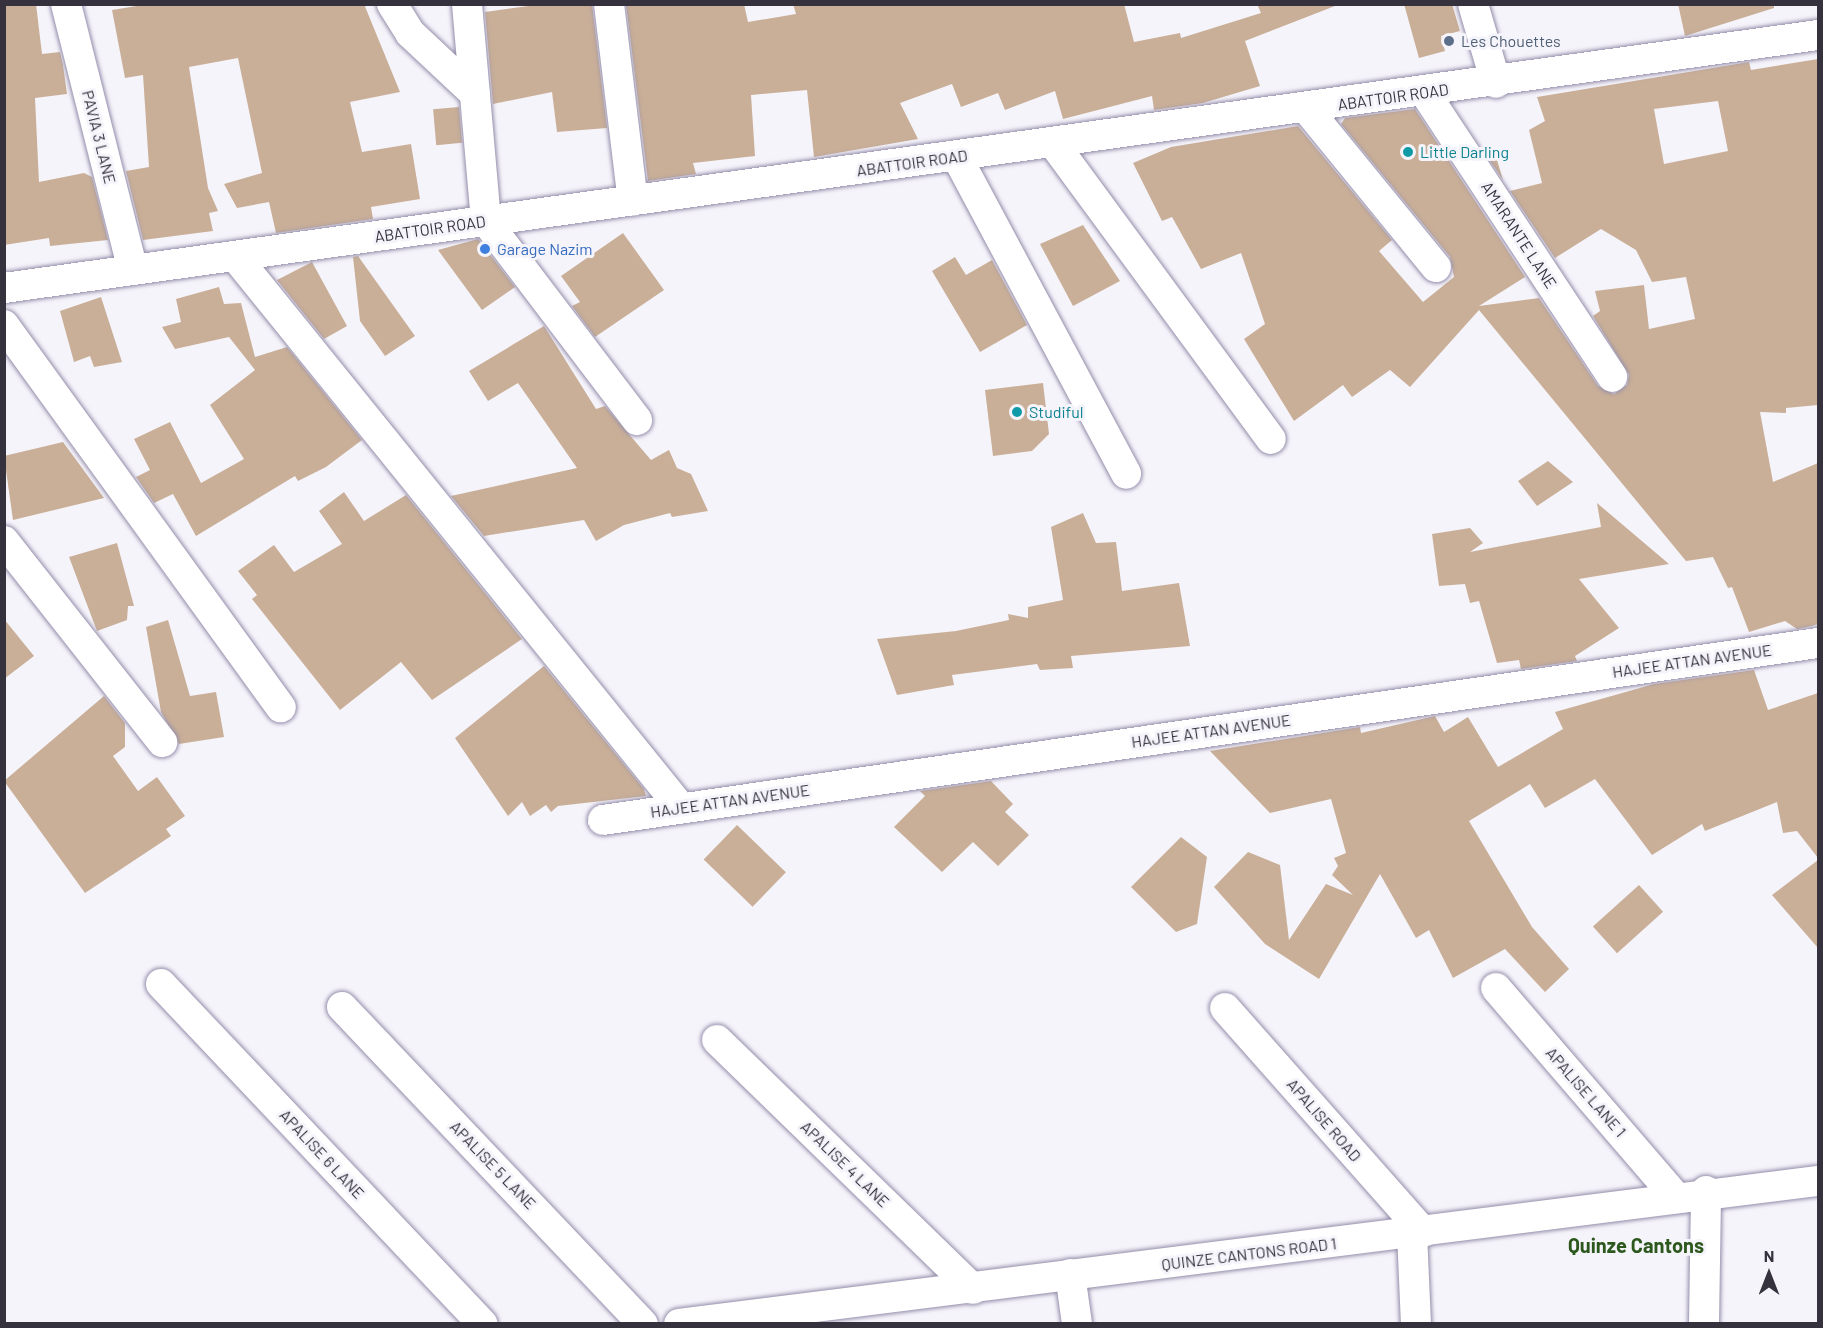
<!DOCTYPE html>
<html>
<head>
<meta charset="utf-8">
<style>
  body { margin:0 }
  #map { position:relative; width:1823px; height:1328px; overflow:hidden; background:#f6f4fb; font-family:Barlow,sans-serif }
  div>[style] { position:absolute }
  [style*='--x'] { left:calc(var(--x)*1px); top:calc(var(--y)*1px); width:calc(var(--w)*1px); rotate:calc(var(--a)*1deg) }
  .building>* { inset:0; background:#c9af98; transform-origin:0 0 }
  .roads { filter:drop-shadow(0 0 2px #948daa) drop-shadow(0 0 2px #948daa) }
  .street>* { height:30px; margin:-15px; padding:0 15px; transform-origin:15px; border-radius:15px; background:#fff }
  .dots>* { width:16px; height:16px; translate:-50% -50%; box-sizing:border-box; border:3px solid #f6f4fb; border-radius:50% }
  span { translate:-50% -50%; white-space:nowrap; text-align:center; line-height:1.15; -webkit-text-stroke:6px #f6f4fb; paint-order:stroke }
  .service-label { font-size:16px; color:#4e5e75 }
  .left { translate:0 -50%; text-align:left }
  .street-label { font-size:16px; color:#35323e }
  .culture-label { font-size:16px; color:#0d838f }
  .shop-label { font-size:16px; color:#366cbe }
  .quarter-label { font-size:20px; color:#2c571d; font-weight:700 }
  .frame { position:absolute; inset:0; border:6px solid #35323e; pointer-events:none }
  .north { position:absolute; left:1739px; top:1244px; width:60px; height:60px; -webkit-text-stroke:4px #f6f4fb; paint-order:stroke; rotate:0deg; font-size:16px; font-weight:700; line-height:24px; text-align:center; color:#35323e }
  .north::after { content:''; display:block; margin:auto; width:21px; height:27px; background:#35323e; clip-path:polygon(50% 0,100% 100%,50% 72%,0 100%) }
</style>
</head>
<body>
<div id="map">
  <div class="building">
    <div style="clip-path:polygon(4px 4px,36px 4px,42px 54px,60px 52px,63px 65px,67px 94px,35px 98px,39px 182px,84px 173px,92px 177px,108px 240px,50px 246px,49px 238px,4px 245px)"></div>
    <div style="clip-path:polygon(149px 4px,364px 4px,400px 92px,350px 102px,362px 152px,411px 144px,420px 199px,371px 207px,373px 219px,276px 233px,269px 202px,237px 208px,224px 184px,262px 173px,238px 58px,189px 67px,208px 188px,218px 211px,209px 213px,213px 231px,143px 240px,126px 171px,149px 167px,143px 75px,125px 78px,112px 10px)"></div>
    <div style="clip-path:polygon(543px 4px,592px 4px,607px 128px,557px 132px,552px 92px,493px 104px,485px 12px)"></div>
    <div style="clip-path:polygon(626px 4px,744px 4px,748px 22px,796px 14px,793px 4px,1124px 4px,1134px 42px,1180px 33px,1181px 38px,1261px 13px,1257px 4px,1335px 6px,1245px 41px,1260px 86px,1203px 103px,1154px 110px,1152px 96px,1063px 119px,1055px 91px,1005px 110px,998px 93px,961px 107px,952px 84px,900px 103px,918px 139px,814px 157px,807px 90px,751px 95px,755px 156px,693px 163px,696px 174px,648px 181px)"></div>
    <div style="clip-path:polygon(1404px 4px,1452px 4px,1460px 31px,1441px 36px,1445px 51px,1419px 58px)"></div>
    <div style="clip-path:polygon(1678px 4px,1774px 4px,1774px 8px,1685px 36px)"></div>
    <div style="clip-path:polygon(evenodd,1818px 59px,1818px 405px,1786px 408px,1786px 413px,1760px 412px,1773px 482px,1818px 463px,1818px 624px,1812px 626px,1797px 629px,1785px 621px,1749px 632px,1732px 587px,1728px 588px,1713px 557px,1686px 561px,1479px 310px,1410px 387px,1390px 370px,1352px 397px,1343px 385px,1294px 421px,1244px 339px,1265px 324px,1241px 253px,1201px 269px,1172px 217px,1162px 221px,1133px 163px,1171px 147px,1298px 126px,1392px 240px,1379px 251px,1423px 302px,1454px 277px,1450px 257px,1341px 124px,1345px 118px,1415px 109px,1525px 277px,1479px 306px,1539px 298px,1598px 386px,1614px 394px,1627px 385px,1629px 375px,1593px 316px,1600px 311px,1595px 291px,1644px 285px,1649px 329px,1695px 319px,1686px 277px,1652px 282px,1636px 250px,1601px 229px,1555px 258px,1510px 191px,1542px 183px,1529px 130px,1545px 121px,1537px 97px,1749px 62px,1751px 70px,1818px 59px,1718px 101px,1728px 151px,1664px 164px,1654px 109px,1718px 101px)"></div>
    <div style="left:459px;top:107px;width:36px;height:26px;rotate:85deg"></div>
    <div style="clip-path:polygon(1494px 150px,1503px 180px,1486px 155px)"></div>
    <div style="clip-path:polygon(1083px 225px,1120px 281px,1073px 306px,1040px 244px)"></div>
    <div style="clip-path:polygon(623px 233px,664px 290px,595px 337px,572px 306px,580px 302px,561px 276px)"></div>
    <div style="clip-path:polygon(478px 239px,515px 287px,482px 310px,438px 250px)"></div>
    <div style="clip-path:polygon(358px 256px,415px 336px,385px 356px,360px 321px,353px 257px)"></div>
    <div style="clip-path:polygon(955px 257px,966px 275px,992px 260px,1027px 325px,980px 352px,932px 271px)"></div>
    <div style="clip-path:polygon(312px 262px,347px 326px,324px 339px,277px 280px)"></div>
    <div style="clip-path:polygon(219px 287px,224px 304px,241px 303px,255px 357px,287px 347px,362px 440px,326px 467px,298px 481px,295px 476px,196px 536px,173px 494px,154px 503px,136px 477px,150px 470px,134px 439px,170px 422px,201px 483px,244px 459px,210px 405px,255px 370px,229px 337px,175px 349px,162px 327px,181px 322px,176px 299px)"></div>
    <div style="clip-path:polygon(101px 297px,122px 362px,94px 367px,90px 356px,74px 362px,60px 311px)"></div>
    <div style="clip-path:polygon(544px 326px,596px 409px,605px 406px,651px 460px,669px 450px,677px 468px,691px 474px,708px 511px,672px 517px,670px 513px,624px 525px,596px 541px,584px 520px,484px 536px,451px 496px,577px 468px,518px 383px,488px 401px,469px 371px)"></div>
    <div style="clip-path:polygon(1043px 383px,1049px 434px,1032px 451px,993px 456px,985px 390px)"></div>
    <div style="clip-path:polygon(63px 442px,104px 498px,13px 520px,4px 456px)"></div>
    <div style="clip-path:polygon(1548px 461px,1573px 482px,1537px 506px,1518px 481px)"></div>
    <div style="clip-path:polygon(344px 492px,364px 521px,406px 495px,522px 639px,432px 700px,401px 662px,340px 710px,252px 599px,257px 595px,238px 571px,274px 545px,294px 572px,342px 544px,319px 511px)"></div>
    <div style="clip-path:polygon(1597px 503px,1669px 564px,1579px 579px,1619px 628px,1575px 656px,1577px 661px,1521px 669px,1519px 660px,1497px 663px,1479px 601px,1470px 603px,1465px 584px,1439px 586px,1432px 534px,1470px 528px,1483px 543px,1470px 552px,1601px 527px)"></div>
    <div style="clip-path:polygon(1083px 513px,1096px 543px,1116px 542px,1122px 591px,1179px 583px,1190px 646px,1071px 656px,1073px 668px,1040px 670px,1037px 664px,952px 675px,954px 685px,897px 695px,877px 639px,956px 631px,1009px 620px,1008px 614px,1028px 618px,1028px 607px,1063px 600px,1051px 527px)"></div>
    <div style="clip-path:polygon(117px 543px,134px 606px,128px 606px,127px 620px,97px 631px,69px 557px)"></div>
    <div style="clip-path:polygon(4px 619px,34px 656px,4px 679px)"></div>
    <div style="clip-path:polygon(168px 620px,190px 696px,216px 692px,224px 737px,179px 744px,161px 712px,146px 627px)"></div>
    <div style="clip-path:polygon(544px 666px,644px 789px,646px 796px,558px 806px,551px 812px,546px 805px,530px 816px,522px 802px,508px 816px,455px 738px)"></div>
    <div style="clip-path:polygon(1754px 670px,1768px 710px,1818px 693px,1818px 858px,1797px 831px,1783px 833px,1777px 802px,1705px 831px,1702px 824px,1652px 855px,1595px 779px,1545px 808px,1530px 784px,1469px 821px,1532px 927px,1569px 969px,1545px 992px,1505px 949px,1453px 978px,1429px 930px,1416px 938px,1380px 874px,1319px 979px,1265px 944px,1214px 887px,1248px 852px,1280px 865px,1289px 940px,1326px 884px,1353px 895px,1332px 875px,1338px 866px,1334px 858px,1346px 853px,1331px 799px,1270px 813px,1210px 751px,1360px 727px,1361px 733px,1435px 716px,1444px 732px,1468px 717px,1498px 767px,1563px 729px,1555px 712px,1654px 684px)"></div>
    <div style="clip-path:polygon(104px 696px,125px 723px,125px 747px,113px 756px,138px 791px,157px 777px,185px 816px,166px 829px,171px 836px,85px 893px,4px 781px)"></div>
    <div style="clip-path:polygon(991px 781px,1013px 804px,1005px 812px,1029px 835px,998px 866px,973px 842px,942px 872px,894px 827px,925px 796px,920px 791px)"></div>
    <div style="left:737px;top:825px;width:68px;height:48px;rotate:44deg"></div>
    <div style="clip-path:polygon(1181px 837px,1207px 857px,1197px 924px,1176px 932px,1131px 887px)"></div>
    <div style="clip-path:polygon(1818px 860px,1818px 948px,1772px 895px)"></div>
    <div style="left:1639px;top:885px;width:36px;height:62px;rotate:48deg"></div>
  </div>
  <div class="roads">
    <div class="street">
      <div style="--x:66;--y:4;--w:274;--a:75.9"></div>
      <div style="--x:392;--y:4;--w:34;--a:58"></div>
      <div style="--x:410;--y:33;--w:89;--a:43.2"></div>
      <div style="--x:467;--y:4;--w:218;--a:85"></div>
      <div style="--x:486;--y:221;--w:250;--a:52.8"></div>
      <div style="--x:609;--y:4;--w:198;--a:83.1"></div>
      <div style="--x:1473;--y:4;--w:82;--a:73.8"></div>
      <div style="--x:1425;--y:93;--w:340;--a:56.6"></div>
      <div style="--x:1307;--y:109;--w:204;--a:50.8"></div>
      <div style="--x:1054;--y:144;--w:366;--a:53.7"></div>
      <div style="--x:957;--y:157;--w:359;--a:61.9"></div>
      <div style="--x:235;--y:256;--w:710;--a:51.06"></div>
      <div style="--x:4;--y:288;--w:1832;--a:-7.94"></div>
      <div style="--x:4;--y:325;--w:472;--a:54.1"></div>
      <div style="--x:4;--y:541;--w:256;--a:51.8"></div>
      <div style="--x:603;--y:820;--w:1228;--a:-8.29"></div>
      <div style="--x:161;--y:984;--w:468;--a:46.6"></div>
      <div style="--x:1496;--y:988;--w:274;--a:49.3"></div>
      <div style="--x:342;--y:1007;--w:437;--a:46.5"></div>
      <div style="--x:1225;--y:1008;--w:299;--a:48.5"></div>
      <div style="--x:717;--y:1040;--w:357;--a:44.2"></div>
      <div style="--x:1412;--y:1233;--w:91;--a:87.5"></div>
      <div style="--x:1070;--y:1274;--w:50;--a:82"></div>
      <div style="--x:679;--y:1324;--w:1148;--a:-7.16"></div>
      <div style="--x:1704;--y:1324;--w:133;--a:-89.1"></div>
    </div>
  </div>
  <div class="dots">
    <div style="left:1449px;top:41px;background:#5c6f8a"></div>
    <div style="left:1408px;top:152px;background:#0f9aa8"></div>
    <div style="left:485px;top:249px;background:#3f7fe0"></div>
    <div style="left:1017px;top:412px;background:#0f9aa8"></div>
  </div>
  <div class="service-label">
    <span class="left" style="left:1461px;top:41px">Les Chouettes</span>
  </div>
  <div class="street-label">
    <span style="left:1393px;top:97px;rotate:-8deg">ABATTOIR ROAD</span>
    <span style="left:99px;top:137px;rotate:76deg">PAVIA 3 LANE</span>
    <span style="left:912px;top:163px;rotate:-8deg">ABATTOIR ROAD</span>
    <span style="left:430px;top:229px;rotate:-8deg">ABATTOIR ROAD</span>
    <span style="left:1519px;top:235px;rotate:57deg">AMARANTE LANE</span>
    <span style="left:1692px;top:661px;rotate:-8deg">HAJEE ATTAN AVENUE</span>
    <span style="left:1211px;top:731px;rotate:-8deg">HAJEE ATTAN AVENUE</span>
    <span style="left:730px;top:801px;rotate:-8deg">HAJEE ATTAN AVENUE</span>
    <span style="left:1586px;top:1092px;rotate:49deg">APALISE LANE 1</span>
    <span style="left:1324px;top:1120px;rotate:49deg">APALISE ROAD</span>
    <span style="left:322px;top:1154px;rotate:47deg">APALISE 6 LANE</span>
    <span style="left:845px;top:1164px;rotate:44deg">APALISE 4 LANE</span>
    <span style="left:493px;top:1165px;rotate:46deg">APALISE 5 LANE</span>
    <span style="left:1249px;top:1254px;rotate:-7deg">QUINZE CANTONS ROAD 1</span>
  </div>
  <div class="culture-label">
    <span class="left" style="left:1420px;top:152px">Little Darling</span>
    <span class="left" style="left:1029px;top:412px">Studiful</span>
  </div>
  <div class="shop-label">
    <span class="left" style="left:497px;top:249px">Garage Nazim</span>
  </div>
  <div class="quarter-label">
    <span style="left:1636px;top:1245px">Quinze Cantons</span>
  </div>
  <div class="frame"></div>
  <div class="north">N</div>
</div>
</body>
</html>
